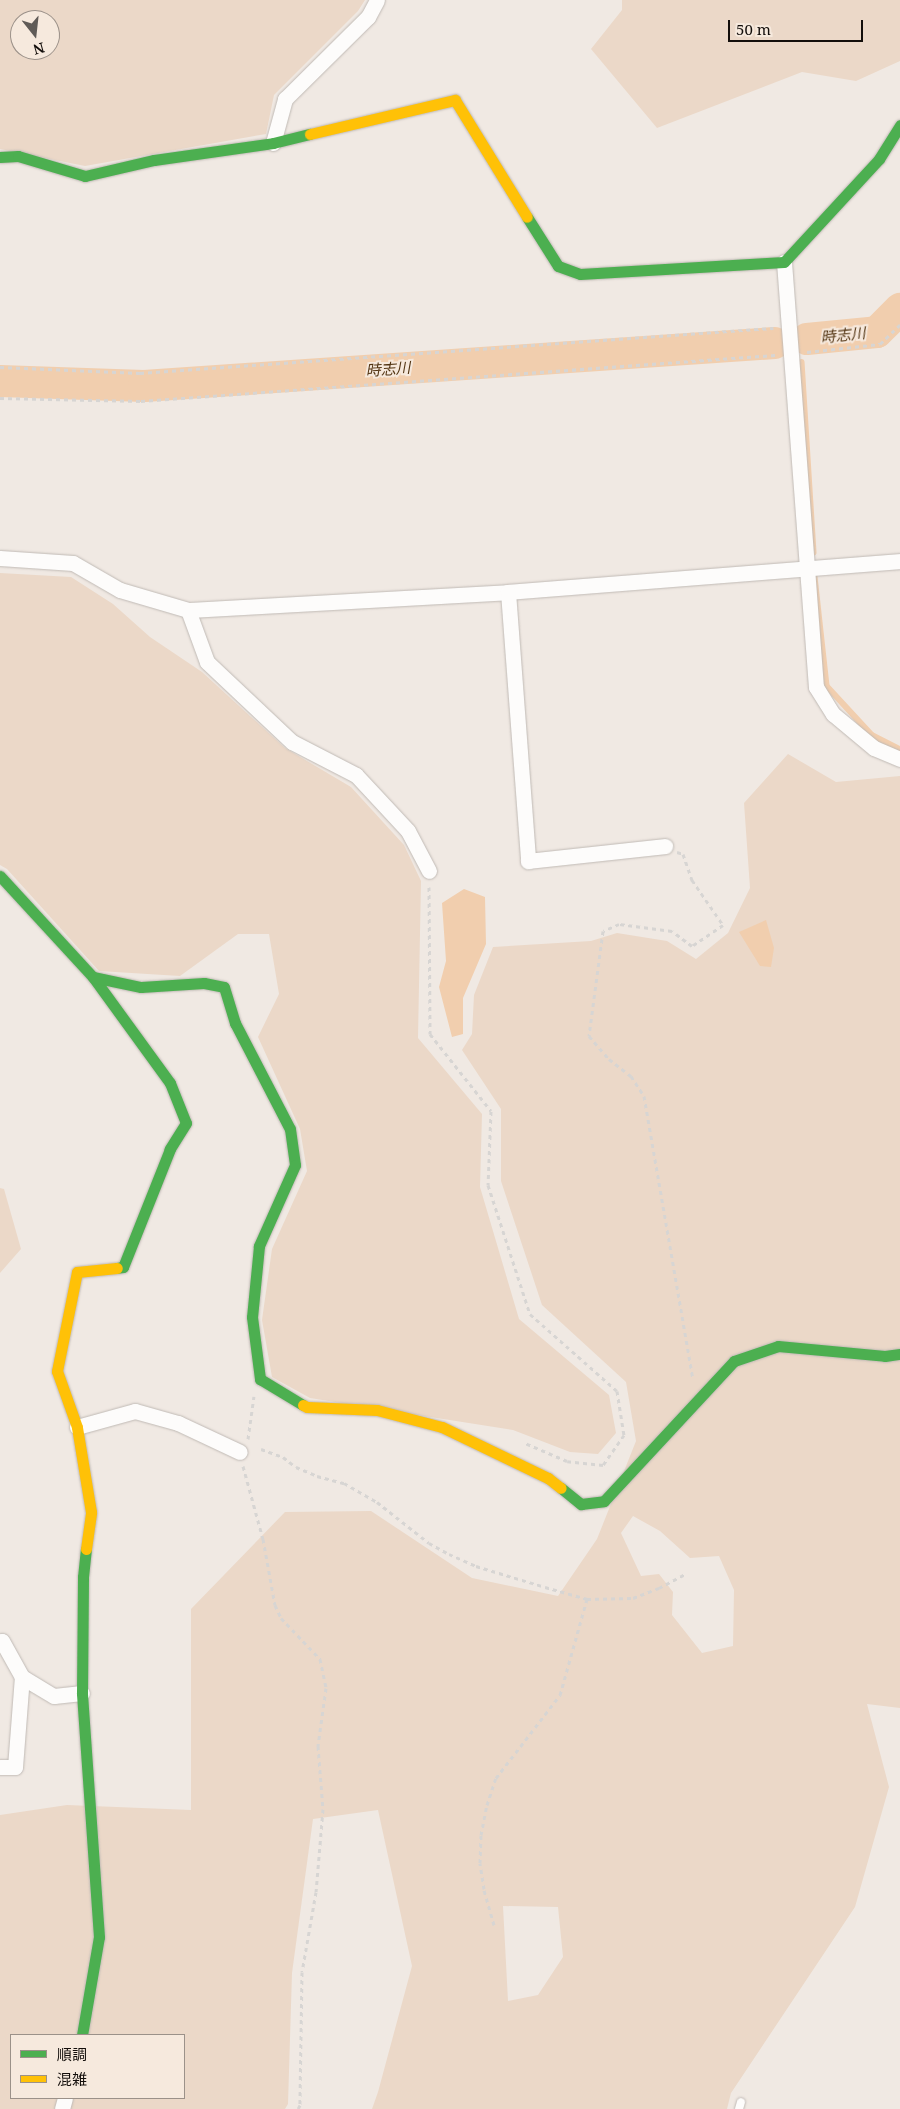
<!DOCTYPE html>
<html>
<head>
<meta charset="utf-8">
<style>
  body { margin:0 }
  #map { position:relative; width:900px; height:2109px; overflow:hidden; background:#f0e9e3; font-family:"Noto Serif","Noto Sans JP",serif }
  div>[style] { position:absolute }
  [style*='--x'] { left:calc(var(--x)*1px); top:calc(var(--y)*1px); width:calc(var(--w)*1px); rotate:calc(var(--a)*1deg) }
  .green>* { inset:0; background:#ebd8c8 }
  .water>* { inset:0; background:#f1ceae }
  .stream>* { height:5.5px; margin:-2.75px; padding:0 2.75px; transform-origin:2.75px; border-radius:2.75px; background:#f1ceae }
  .river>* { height:32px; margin:-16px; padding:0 16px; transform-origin:16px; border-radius:16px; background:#f1ceae }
  .path>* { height:3px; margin-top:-1.5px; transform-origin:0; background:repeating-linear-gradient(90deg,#d7d5d3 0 4px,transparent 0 8px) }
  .roads { filter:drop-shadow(0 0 1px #c0bab5) drop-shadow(0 0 1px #c0bab5) }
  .lane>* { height:8px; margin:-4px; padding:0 4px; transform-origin:4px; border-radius:4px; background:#fdfcfb }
  .street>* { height:15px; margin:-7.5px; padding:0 7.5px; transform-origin:7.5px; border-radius:7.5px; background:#fdfcfb }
  .fast>* { height:11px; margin:-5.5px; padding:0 5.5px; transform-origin:5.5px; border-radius:5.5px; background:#4caf50 }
  .slow>* { height:11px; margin:-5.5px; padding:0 5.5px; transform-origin:5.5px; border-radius:5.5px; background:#ffc107 }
  span { translate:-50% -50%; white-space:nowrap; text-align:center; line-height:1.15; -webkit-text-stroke:4px #f6e9dd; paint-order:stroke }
  .water-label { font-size:15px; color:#523412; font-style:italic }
  .legend { position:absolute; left:10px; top:2034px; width:175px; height:65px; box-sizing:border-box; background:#f6e9dd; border:1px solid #9b9189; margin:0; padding:6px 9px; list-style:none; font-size:15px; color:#130e0b }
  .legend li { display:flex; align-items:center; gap:10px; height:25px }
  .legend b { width:25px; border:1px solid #9b9189 }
  .north { position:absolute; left:10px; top:10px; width:50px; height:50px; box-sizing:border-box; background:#f6e9dd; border:1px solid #9b9189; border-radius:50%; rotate:164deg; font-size:14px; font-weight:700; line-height:20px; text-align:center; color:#130e0b }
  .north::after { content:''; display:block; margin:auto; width:18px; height:22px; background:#605b57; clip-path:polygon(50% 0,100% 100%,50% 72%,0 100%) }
  .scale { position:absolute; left:728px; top:20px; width:135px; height:22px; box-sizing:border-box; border:2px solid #130e0b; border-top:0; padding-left:6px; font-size:15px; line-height:18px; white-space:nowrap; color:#130e0b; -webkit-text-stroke:4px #f6e9dd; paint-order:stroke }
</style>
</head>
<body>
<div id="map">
  <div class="green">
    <div style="clip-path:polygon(evenodd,0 0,365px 0,358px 11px,274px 95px,266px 134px,85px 166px,0 149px,0 0,20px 20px,50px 20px,50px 50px,20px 50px,20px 20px)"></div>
    <div style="clip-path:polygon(622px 0,900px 0,900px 61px,856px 81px,802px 72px,657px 128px,591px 49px,622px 10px)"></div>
    <div style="clip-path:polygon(0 573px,71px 577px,113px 604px,150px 637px,202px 672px,285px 748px,351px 787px,404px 845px,421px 881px,418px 1038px,482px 1114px,480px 1187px,519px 1319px,609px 1395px,616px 1433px,598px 1454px,570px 1452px,513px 1430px,310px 1398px,272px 1377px,262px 1320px,272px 1249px,307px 1171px,300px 1129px,258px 1037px,279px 994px,269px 934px,238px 934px,180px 976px,99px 971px,7px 869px,0 865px)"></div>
    <div style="clip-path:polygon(evenodd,788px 754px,836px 782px,900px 776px,900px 1708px,867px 1704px,889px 1787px,855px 1907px,731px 2093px,727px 2109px,372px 2109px,378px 2092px,412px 1966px,378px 1810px,313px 1819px,292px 1973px,288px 2104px,285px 2109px,0 2109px,0 1815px,67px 1805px,191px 1810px,191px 1609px,285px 1512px,371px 1511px,472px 1578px,558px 1596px,597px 1539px,636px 1441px,626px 1382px,542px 1305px,501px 1181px,501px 1109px,462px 1050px,472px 1034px,474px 995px,493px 947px,591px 941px,617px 933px,667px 941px,696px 959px,728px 933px,750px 888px,744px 803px,788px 754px,633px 1516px,660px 1531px,690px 1558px,719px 1556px,734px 1590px,733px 1646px,702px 1653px,672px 1615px,673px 1592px,659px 1574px,641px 1576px,621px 1533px,633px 1516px,788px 754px,503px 1906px,558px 1907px,563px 1957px,538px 1995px,508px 2001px,503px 1906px,788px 754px,11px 2035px,184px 2035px,184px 2098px,11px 2098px,11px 2035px)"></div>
    <div style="clip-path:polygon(0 1188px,4px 1189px,21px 1249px,0 1273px)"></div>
  </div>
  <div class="water">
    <div style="clip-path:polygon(464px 889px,485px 897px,486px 944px,463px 998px,463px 1034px,452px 1037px,439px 987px,446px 961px,442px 903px)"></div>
    <div style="clip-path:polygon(766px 920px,774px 948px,771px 967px,760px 966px,739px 932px)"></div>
  </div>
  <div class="stream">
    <div style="--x:802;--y:362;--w:191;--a:86.4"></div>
    <div style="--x:815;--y:577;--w:110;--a:83.7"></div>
    <div style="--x:827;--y:686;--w:67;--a:47.4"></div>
    <div style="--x:872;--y:735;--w:31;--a:27"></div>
  </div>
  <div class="river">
    <div style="--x:807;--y:339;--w:70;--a:-5.7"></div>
    <div style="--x:877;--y:332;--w:33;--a:-45"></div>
    <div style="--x:0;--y:381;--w:144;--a:2"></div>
    <div style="--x:144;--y:386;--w:632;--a:-3.9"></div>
  </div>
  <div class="path">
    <div style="--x:807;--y:352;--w:73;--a:-6.3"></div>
    <div style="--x:880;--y:344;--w:28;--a:-44"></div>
    <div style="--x:0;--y:367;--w:140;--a:2.5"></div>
    <div style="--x:140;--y:373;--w:635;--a:-4.07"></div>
    <div style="--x:0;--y:398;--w:141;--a:1.2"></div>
    <div style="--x:141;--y:401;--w:636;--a:-4.15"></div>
    <div style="--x:677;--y:852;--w:6;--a:18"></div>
    <div style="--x:683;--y:854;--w:28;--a:71"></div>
    <div style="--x:692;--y:880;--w:55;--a:55.4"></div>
    <div style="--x:723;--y:925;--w:37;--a:146"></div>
    <div style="--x:692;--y:946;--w:25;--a:-143"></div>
    <div style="--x:672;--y:931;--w:53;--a:-172.5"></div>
    <div style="--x:619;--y:924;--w:17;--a:156"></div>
    <div style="--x:603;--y:931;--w:106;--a:97.6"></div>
    <div style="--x:589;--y:1036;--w:30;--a:49"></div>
    <div style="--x:609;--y:1059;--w:28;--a:38"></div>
    <div style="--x:631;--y:1076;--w:24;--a:57"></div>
    <div style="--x:644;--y:1096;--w:287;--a:80.2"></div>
    <div style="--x:429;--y:887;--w:147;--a:89.6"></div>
    <div style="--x:430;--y:1034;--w:98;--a:51.6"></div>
    <div style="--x:491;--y:1111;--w:74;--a:92.3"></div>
    <div style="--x:488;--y:1185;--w:136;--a:72"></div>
    <div style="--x:530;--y:1314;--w:116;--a:41.5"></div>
    <div style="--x:617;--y:1391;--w:45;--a:81"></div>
    <div style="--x:624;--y:1435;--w:37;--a:125"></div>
    <div style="--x:603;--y:1465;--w:36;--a:-174"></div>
    <div style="--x:567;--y:1461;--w:46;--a:-156.8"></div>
    <div style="--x:248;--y:1439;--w:43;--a:-82.1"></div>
    <div style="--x:261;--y:1449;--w:23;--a:20"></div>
    <div style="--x:283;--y:1457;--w:16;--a:38"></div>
    <div style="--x:296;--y:1467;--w:23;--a:23"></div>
    <div style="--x:317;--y:1476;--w:28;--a:15"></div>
    <div style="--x:344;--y:1483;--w:38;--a:30"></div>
    <div style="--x:377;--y:1502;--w:66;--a:38.3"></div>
    <div style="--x:429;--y:1543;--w:23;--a:29"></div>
    <div style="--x:449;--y:1554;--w:30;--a:24"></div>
    <div style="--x:476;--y:1566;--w:72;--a:16.9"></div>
    <div style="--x:545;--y:1587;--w:44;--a:15.9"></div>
    <div style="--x:587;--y:1599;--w:46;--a:-1.2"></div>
    <div style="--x:633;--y:1598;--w:28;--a:-21"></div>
    <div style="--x:659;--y:1588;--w:30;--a:-28"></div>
    <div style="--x:243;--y:1466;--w:76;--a:74.7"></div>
    <div style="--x:263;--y:1539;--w:67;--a:79.7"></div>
    <div style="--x:275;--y:1605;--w:14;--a:65"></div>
    <div style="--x:281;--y:1618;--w:57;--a:46.4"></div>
    <div style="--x:320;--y:1659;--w:30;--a:78"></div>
    <div style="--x:326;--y:1688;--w:59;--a:97.9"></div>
    <div style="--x:318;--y:1746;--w:63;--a:85.5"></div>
    <div style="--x:323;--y:1809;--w:83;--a:94.8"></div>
    <div style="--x:316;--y:1892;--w:81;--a:99.9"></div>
    <div style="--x:302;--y:1972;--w:133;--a:90.9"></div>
    <div style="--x:300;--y:2105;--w:4;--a:117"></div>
    <div style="--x:494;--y:1925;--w:37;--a:-106"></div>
    <div style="--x:484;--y:1889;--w:26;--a:-99"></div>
    <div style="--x:480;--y:1863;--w:28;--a:-88"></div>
    <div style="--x:481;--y:1835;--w:31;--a:-79"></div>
    <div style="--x:487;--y:1805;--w:28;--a:-72"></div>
    <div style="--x:496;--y:1778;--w:105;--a:-52.4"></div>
    <div style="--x:560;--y:1695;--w:100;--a:-74.3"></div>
  </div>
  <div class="roads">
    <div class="lane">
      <div style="--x:739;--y:2109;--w:7;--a:-74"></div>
    </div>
    <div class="street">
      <div style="--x:273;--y:143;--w:46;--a:-74.7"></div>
      <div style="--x:285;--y:99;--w:117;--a:-44.7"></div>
      <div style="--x:368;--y:17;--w:19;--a:-62"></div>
      <div style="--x:784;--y:262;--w:426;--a:85.7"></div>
      <div style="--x:816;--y:687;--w:32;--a:58"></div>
      <div style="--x:833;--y:714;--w:53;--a:39.7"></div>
      <div style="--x:874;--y:748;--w:28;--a:23"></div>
      <div style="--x:0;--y:558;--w:73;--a:3.9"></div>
      <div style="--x:73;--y:563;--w:54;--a:29.9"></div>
      <div style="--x:120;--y:590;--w:71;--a:16.4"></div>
      <div style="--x:188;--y:610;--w:321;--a:-3.2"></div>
      <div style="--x:508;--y:592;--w:393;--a:-4.5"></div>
      <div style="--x:508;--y:592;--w:270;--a:85.7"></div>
      <div style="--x:528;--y:861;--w:138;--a:-6.2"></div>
      <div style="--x:188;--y:610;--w:55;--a:69.9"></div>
      <div style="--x:207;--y:662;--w:117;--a:43.3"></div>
      <div style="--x:292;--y:742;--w:72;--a:27.3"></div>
      <div style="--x:356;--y:775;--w:76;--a:47.1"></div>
      <div style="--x:408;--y:831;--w:45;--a:62.3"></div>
      <div style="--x:77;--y:1427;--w:60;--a:-15.4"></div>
      <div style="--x:135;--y:1411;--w:45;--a:15.6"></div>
      <div style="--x:178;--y:1423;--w:68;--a:25.1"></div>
      <div style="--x:0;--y:1642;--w:2;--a:-27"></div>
      <div style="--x:2;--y:1641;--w:41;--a:60.9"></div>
      <div style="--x:22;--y:1677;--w:37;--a:31"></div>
      <div style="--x:54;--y:1696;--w:28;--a:-6"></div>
      <div style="--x:0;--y:1767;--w:15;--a:0"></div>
      <div style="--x:15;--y:1767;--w:90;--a:-85.6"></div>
      <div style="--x:62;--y:2109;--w:11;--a:-75"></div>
    </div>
    <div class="fast">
      <div style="--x:0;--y:157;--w:18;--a:-3"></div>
      <div style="--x:18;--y:156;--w:70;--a:16.6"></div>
      <div style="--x:85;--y:176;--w:71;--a:-13.1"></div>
      <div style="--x:154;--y:160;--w:120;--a:-8.1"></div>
      <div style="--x:273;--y:143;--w:38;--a:-14"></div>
      <div style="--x:527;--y:217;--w:58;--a:57.7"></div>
      <div style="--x:558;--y:266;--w:23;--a:20"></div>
      <div style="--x:580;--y:274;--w:204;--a:-3.4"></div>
      <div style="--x:784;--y:262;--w:140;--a:-47.3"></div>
      <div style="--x:879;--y:159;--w:40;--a:-58"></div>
      <div style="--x:0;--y:876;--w:137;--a:47.4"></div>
      <div style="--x:93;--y:977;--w:131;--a:54"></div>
      <div style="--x:170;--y:1083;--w:43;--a:68.2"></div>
      <div style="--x:186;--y:1123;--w:31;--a:122"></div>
      <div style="--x:170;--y:1149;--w:127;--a:111.7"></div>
      <div style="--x:123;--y:1267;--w:6;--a:171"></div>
      <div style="--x:93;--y:977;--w:49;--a:11.8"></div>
      <div style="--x:141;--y:987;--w:63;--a:-3.6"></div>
      <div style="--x:204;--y:983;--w:20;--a:11"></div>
      <div style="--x:224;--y:987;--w:38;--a:73"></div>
      <div style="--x:235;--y:1023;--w:119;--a:62.6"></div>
      <div style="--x:290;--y:1129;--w:36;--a:82"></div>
      <div style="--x:295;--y:1165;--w:89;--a:114"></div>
      <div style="--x:259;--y:1246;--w:71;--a:95.6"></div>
      <div style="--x:252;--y:1317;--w:63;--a:82.6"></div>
      <div style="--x:260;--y:1379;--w:50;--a:31.2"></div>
      <div style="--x:561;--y:1488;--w:26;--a:39"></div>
      <div style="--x:581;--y:1504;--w:23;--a:-7"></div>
      <div style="--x:604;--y:1501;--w:191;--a:-47.1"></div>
      <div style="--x:734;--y:1361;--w:46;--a:-18.8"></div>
      <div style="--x:778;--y:1346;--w:107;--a:5.3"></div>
      <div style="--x:885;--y:1356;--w:15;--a:-8"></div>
      <div style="--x:82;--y:2035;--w:99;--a:-80.2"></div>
      <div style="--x:99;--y:1937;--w:245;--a:-94"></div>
      <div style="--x:82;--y:1693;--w:116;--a:-89.5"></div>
      <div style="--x:83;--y:1577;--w:28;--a:-84"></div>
    </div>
    <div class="slow">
      <div style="--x:310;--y:134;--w:149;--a:-13.2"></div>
      <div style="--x:455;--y:100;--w:137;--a:58.4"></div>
      <div style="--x:303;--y:1405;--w:4;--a:27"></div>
      <div style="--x:307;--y:1407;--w:70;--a:2.5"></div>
      <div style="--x:377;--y:1410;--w:67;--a:14.7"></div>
      <div style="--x:442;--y:1427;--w:118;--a:25.7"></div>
      <div style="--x:548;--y:1478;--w:16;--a:38"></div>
      <div style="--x:86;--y:1549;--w:37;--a:-82"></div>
      <div style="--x:91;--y:1512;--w:86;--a:-99.4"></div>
      <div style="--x:77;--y:1427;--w:59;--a:-109.7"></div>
      <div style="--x:57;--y:1371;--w:101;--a:-78.6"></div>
      <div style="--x:77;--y:1272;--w:40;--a:-5.7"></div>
    </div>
  </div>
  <div class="water-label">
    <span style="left:843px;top:335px;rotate:-6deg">時志川</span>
    <span style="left:388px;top:369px;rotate:-4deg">時志川</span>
  </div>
  <ul class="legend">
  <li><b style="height:6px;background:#4caf50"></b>順調</li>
  <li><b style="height:6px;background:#ffc107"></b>混雑</li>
  </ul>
  <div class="north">N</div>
  <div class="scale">50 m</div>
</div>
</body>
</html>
